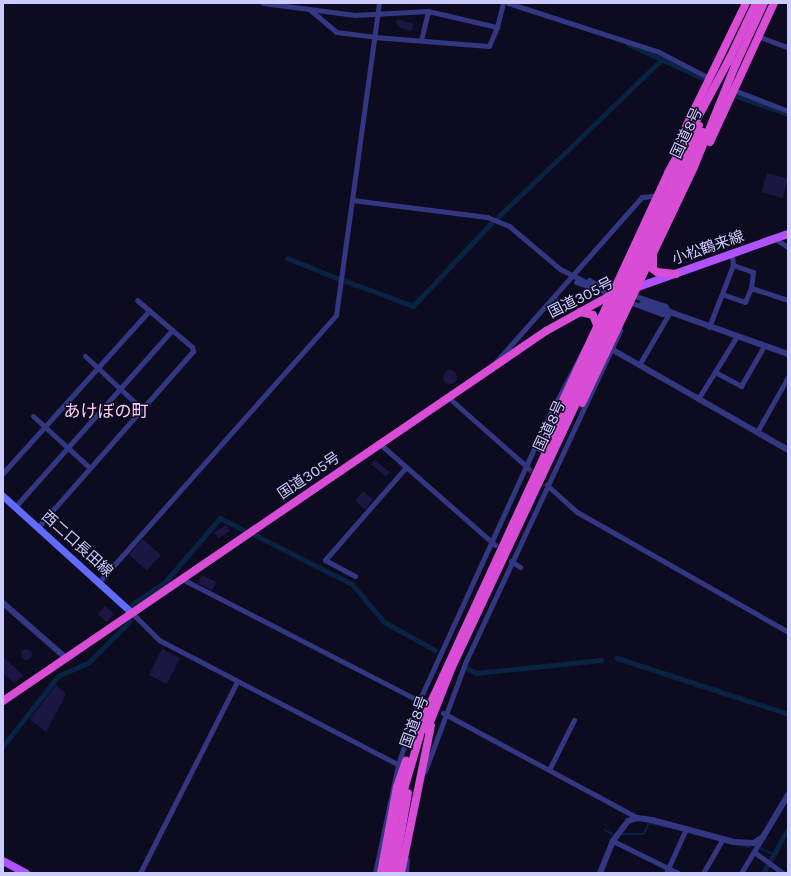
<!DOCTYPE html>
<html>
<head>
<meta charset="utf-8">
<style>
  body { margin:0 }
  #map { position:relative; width:791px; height:876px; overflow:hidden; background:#0d0b20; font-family:Karla,"Noto Sans JP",sans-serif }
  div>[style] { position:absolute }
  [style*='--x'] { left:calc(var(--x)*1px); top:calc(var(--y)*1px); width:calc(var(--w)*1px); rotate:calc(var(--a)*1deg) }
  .stream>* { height:1.5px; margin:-0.75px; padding:0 0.75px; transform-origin:0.75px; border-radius:0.75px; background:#082343 }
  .canal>* { height:5px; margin:-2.5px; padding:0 2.5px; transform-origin:2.5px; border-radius:2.5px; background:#082343 }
  .building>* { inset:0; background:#1c1642; transform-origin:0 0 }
  .round { border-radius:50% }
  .minor-tunnel>* { height:5px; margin-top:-2.5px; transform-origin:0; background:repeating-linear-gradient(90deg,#2a2841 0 5px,transparent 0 7.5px) }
  .minor>* { height:5px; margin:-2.5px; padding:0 2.5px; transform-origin:2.5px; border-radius:2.5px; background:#333782 }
  .tertiary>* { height:6px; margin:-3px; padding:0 3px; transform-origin:3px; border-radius:3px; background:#333782 }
  .secondary>* { height:7px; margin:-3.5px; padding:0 3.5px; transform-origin:3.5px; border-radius:3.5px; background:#626bff }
  .primary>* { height:8px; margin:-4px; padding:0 4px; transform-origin:4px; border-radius:4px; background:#b052ff }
  .trunk>* { height:8px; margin:-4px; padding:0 4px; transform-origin:4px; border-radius:4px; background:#d84cd6 }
  .trunk-bridge>* { height:8px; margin:-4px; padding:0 4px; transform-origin:4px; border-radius:4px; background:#d84cd6 }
  span { translate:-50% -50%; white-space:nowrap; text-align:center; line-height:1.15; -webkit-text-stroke:3px #0d0b20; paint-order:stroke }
  .street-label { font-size:15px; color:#cccbff }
  .quarter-label { font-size:17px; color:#ffcdf1 }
  .frame { position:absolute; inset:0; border:4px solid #cccbff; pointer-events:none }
</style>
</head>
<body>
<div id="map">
  <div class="stream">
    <div style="--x:605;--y:830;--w:9;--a:27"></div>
    <div style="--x:622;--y:834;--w:22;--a:0"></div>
    <div style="--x:644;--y:834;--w:12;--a:-66"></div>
    <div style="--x:649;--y:823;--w:24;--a:12"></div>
    <div style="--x:724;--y:842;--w:26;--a:11"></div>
    <div style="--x:760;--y:848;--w:14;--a:25"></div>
  </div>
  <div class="canal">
    <div style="--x:628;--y:44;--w:81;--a:24.7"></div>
    <div style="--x:736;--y:96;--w:55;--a:19.1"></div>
    <div style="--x:498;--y:217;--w:226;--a:-43.9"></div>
    <div style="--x:661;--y:60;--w:6;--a:-9"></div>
    <div style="--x:287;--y:258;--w:56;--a:22"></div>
    <div style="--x:343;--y:280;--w:75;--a:20.4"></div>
    <div style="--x:413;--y:306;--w:117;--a:-46.7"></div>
    <div style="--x:255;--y:535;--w:109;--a:26.8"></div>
    <div style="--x:352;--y:584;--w:50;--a:49.9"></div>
    <div style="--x:384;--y:622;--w:58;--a:28.8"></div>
    <div style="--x:131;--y:605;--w:40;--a:-34"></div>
    <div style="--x:164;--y:583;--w:86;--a:-49.3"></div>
    <div style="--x:220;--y:518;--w:27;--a:27"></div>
    <div style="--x:617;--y:658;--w:180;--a:18.1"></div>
    <div style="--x:466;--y:668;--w:11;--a:27"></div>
    <div style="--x:476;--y:673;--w:126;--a:-5.9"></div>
    <div style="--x:3;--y:746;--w:89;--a:-51.8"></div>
    <div style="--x:58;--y:676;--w:34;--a:-24"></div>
    <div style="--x:89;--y:662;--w:57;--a:-45"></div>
    <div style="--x:771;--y:859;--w:35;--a:-61"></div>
    <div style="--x:763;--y:873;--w:13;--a:-61"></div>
  </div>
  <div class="building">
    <div style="clip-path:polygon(397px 19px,414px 24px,411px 31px,401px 28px,396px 24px)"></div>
    <div style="left:767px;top:173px;width:22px;height:20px;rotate:16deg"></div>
    <div class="round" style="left:443px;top:370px;width:14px;height:14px"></div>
    <div style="left:375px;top:460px;width:19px;height:6px;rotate:39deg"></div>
    <div style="left:363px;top:491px;width:13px;height:13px;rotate:39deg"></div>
    <div style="left:226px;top:525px;width:7px;height:14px;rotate:56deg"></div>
    <div style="left:143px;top:539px;width:24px;height:21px;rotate:42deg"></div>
    <div style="left:202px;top:575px;width:16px;height:9px;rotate:27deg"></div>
    <div style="left:105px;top:606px;width:12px;height:11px;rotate:42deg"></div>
    <div class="round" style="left:20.5px;top:648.5px;width:11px;height:11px"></div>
    <div style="left:162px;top:649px;width:20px;height:29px;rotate:27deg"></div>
    <div style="clip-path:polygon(3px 657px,24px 676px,14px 683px,3px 673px)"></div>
    <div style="clip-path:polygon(56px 685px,66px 694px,46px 732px,30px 719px)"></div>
  </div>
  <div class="minor-tunnel">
    <div style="--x:528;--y:468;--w:25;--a:42"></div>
  </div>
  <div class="minor">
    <div style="--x:263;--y:3;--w:93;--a:7.4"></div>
    <div style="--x:355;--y:15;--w:73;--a:-3.1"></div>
    <div style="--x:428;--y:11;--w:71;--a:13.1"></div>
    <div style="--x:497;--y:27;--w:25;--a:-76"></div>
    <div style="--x:379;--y:3;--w:199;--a:97.8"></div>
    <div style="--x:352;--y:200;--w:136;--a:7.2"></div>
    <div style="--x:487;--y:217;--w:24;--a:22"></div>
    <div style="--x:509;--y:226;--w:67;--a:40.1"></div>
    <div style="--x:560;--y:269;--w:36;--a:27"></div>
    <div style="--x:508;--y:3;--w:157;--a:17.9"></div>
    <div style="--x:657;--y:51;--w:59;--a:27.4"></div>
    <div style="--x:309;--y:9;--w:35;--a:40"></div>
    <div style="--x:336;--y:32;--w:38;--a:7"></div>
    <div style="--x:374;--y:37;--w:115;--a:4.5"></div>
    <div style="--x:489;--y:46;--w:21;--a:-67"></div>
    <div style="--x:757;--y:36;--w:33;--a:20"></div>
    <div style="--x:421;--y:40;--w:30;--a:-76"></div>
    <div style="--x:731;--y:89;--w:61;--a:21.1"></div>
    <div style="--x:775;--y:239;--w:15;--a:32"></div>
    <div style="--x:733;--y:265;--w:21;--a:19"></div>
    <div style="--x:753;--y:272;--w:16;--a:97"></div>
    <div style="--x:589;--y:280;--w:26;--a:31"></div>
    <div style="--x:576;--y:282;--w:38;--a:18"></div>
    <div style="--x:722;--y:294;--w:24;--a:19"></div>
    <div style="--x:745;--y:302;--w:15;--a:-67"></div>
    <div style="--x:751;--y:288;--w:39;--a:18"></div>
    <div style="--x:632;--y:295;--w:35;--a:18"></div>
    <div style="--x:665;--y:306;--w:8;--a:50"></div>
    <div style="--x:629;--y:302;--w:35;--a:20"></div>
    <div style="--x:662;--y:314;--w:8;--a:-14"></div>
    <div style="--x:641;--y:303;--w:29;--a:18"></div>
    <div style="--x:709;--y:327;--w:66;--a:-68.8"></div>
    <div style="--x:733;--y:265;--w:10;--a:-96"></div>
    <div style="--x:85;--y:356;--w:78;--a:42.9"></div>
    <div style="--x:494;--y:364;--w:223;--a:-48.5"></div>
    <div style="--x:642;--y:197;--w:11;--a:-5"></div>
    <div style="--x:639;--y:365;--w:61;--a:-59.7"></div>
    <div style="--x:715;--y:372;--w:30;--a:28"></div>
    <div style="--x:741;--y:386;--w:46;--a:-60.1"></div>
    <div style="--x:449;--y:398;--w:106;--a:41.5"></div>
    <div style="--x:698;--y:399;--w:74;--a:-58.2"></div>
    <div style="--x:33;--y:416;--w:77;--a:42.4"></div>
    <div style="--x:757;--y:432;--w:63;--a:-60.6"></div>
    <div style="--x:380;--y:444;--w:153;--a:41.3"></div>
    <div style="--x:3;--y:473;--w:219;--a:-48"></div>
    <div style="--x:548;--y:486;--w:39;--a:42"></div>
    <div style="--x:577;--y:512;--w:243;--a:29.6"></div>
    <div style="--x:15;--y:507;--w:237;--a:-48.4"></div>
    <div style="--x:38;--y:527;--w:235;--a:-48.6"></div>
    <div style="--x:193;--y:351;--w:4;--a:-104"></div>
    <div style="--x:192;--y:347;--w:72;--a:-139.5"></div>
    <div style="--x:511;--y:561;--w:11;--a:34"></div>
    <div style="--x:355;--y:576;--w:34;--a:-152"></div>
    <div style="--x:325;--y:560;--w:123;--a:-48.9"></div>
    <div style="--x:182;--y:579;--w:271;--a:27.2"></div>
    <div style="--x:99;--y:582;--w:357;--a:-48.4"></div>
    <div style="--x:336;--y:315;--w:116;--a:-82.1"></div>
    <div style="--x:132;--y:613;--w:38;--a:45"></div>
    <div style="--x:159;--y:640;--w:271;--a:27.5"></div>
    <div style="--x:443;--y:713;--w:221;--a:28.3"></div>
    <div style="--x:549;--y:770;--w:56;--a:-63.4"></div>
    <div style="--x:425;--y:771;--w:117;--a:-69.6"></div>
    <div style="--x:466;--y:661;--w:365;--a:-65"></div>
    <div style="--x:613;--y:841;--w:72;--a:26.2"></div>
    <div style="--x:754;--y:852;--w:36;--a:36"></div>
    <div style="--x:140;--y:873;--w:214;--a:-63.1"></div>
    <div style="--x:375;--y:873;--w:110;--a:-78"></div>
    <div style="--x:398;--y:765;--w:67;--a:-71.8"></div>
    <div style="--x:419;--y:701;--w:315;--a:-65.5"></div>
    <div style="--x:550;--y:414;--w:73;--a:-62.4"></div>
    <div style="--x:406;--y:873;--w:14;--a:-86"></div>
    <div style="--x:666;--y:873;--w:48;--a:-65.6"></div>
    <div style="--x:703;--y:873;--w:39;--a:-60"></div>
    <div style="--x:741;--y:873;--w:41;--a:-59"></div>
  </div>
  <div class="tertiary">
    <div style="--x:670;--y:312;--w:125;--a:19.6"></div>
    <div style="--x:613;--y:350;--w:202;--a:29.7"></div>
    <div style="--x:3;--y:603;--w:84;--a:41.1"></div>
    <div style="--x:600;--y:873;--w:35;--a:-68"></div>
    <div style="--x:613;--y:841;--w:25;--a:-53"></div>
    <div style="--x:628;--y:821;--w:10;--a:-17"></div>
    <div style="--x:638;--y:818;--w:14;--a:8"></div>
    <div style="--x:652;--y:820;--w:85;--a:15"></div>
    <div style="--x:734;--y:842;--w:20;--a:3"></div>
    <div style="--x:754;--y:843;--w:11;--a:-34"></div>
    <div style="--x:763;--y:837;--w:49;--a:-59.2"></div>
  </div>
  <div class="secondary">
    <div style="--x:3;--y:496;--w:174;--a:42.2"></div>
  </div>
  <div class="primary">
    <div style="--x:638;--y:287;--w:159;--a:-19.5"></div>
    <div style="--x:3;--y:861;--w:26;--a:28"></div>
  </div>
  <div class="trunk">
    <div style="--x:728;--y:62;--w:65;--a:-64.6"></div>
    <div style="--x:735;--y:66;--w:69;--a:-65.3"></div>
    <div style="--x:680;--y:139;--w:151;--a:-64.1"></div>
    <div style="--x:710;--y:142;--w:153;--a:-65.3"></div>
    <div style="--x:653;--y:240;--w:119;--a:-65.2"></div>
    <div style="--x:653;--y:257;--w:12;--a:90"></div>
    <div style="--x:653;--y:269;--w:5;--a:37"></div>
    <div style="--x:657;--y:272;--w:19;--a:6"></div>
    <div style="--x:621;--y:291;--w:183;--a:-64.8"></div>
    <div style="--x:580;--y:312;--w:13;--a:13"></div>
    <div style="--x:593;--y:315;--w:11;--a:68"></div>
    <div style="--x:582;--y:403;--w:261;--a:-64.6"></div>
    <div style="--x:694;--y:167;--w:114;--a:-67.9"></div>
    <div style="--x:541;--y:448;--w:303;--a:-65.2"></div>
    <div style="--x:668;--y:173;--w:131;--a:-61.7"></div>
    <div style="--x:3;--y:701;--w:657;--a:-34.27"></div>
    <div style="--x:546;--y:331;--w:77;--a:-28.9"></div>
    <div style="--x:613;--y:294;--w:26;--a:-16"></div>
    <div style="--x:427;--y:730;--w:68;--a:-68.4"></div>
    <div style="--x:452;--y:667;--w:315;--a:-64.8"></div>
    <div style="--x:381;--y:873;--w:87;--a:-79.5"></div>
    <div style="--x:397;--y:787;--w:28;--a:-71"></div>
    <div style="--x:388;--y:873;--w:57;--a:-81.9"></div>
    <div style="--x:396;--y:817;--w:110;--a:-73.7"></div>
    <div style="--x:427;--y:711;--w:366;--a:-65.3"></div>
    <div style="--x:394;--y:873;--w:81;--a:-80.1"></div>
    <div style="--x:401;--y:873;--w:150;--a:-78.5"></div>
  </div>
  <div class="trunk-bridge">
    <div style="--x:580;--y:379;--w:97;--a:-65"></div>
    <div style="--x:586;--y:382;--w:157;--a:-64.7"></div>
  </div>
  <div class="street-label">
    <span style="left:687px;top:133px;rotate:-65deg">国道8号</span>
    <span style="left:708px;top:248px;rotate:-19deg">小松鶴来線</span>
    <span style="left:581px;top:298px;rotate:-27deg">国道305号</span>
    <span style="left:550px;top:426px;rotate:-65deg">国道8号</span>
    <span style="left:309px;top:476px;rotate:-34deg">国道305号</span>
    <span style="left:77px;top:544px;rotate:42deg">西二口長田線</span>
    <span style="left:415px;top:722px;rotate:-70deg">国道8号</span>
  </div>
  <div class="quarter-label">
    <span style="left:106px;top:412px">あけぼの町</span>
  </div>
  <div class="frame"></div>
</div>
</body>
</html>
